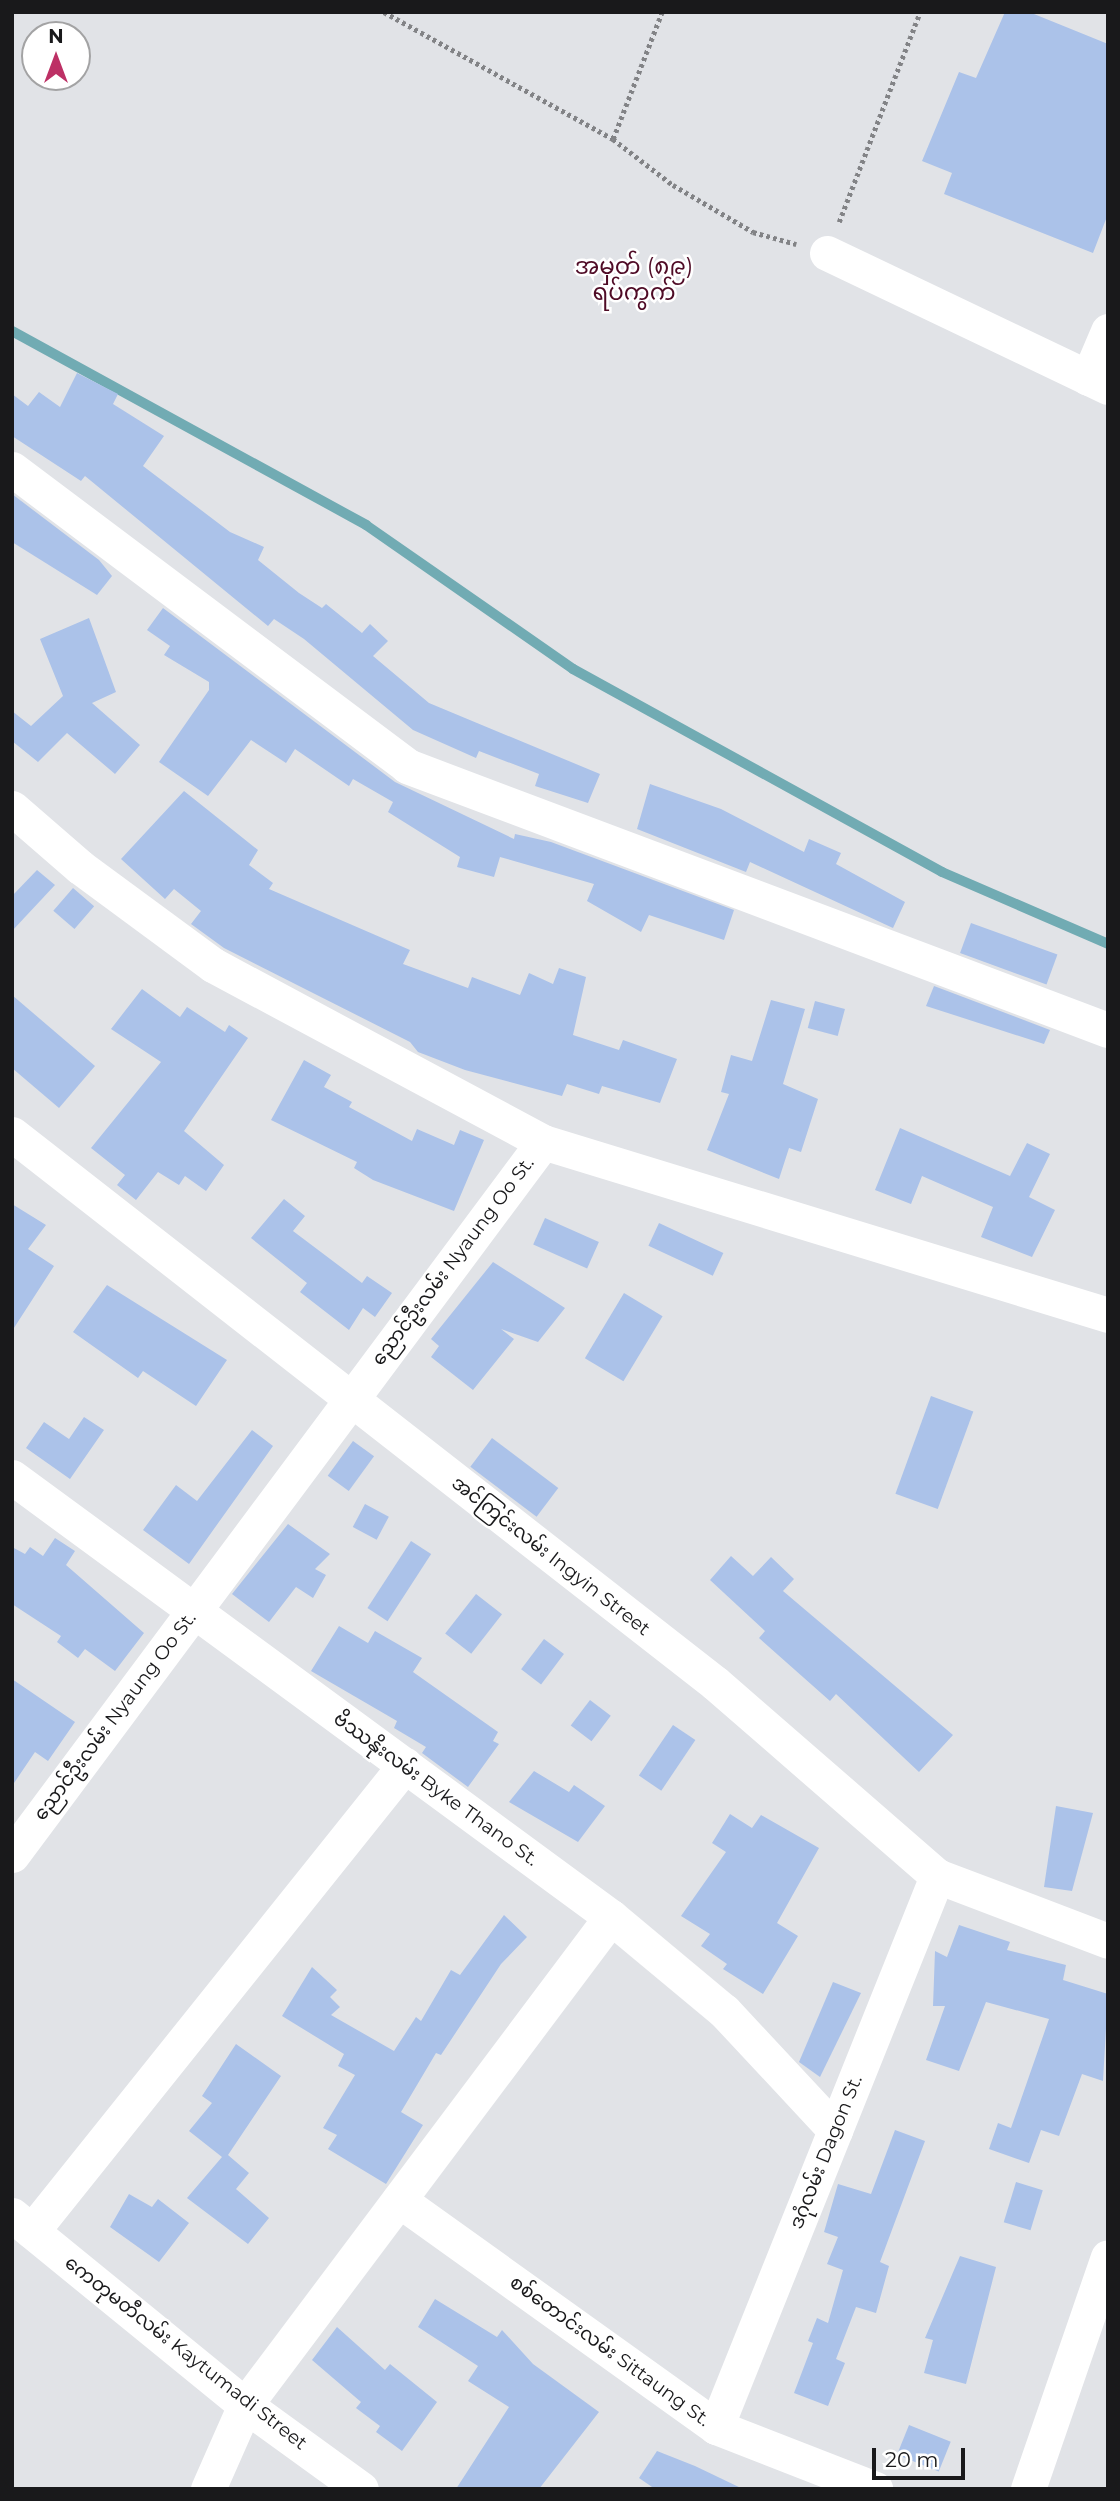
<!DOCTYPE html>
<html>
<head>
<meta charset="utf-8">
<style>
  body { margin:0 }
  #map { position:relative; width:1120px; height:2501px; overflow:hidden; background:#e1e3e7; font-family:Montserrat,"Noto Sans Myanmar",sans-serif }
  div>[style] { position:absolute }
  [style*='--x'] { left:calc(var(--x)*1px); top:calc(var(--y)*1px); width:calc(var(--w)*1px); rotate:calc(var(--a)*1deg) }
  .stream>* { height:10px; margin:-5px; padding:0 5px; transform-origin:5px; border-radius:5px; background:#71abb3 }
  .building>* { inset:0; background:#abc2e9; transform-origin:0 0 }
  .path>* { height:4.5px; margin-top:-2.25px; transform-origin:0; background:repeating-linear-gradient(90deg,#828386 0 3.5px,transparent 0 7px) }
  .minor>* { height:35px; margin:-17.5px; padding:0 17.5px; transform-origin:17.5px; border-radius:17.5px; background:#fff }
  span { translate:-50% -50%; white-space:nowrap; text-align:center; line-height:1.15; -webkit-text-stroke:5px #fff; paint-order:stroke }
  .street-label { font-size:19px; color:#19191b }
  .quarter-label { font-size:23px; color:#4f0b26 }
  .frame { position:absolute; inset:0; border:14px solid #19191b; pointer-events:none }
  .north { position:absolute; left:21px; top:21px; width:70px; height:70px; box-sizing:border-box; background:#fff; border:2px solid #a3a3a4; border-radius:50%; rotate:0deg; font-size:19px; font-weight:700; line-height:28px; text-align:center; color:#19191b }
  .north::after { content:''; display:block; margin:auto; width:24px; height:32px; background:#bd3065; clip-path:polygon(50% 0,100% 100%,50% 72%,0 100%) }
  .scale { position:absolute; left:872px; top:2448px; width:93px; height:32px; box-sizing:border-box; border:4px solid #19191b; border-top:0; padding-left:9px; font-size:21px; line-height:24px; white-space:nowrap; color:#19191b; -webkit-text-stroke:5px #fff; paint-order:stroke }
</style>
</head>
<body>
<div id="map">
  <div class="stream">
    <div style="--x:12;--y:331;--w:404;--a:28.7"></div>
    <div style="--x:366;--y:525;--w:252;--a:34.8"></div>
    <div style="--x:573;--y:669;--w:421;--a:28.8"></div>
    <div style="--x:942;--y:872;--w:181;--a:23.4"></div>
  </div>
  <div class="building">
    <div style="clip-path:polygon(1005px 12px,1029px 12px,1108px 44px,1108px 214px,1093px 253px,944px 194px,952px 173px,922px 161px,959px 72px,976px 78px)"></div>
    <div style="clip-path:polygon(77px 373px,118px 394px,113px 404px,164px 436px,143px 466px,230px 532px,264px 547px,258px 560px,299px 593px,322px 608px,326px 604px,362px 633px,370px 624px,388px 641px,373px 656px,429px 703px,600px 774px,588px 803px,535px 786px,539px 774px,479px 751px,476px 758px,413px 730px,304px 639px,274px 619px,268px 626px,85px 476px,81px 481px,12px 436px,12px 394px,28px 406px,39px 392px,60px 407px)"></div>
    <div style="clip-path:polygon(12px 494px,99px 560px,112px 576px,97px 595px,12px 542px)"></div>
    <div style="clip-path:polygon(163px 608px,395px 782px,514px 839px,515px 834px,551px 842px,734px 910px,724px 940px,649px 915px,641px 932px,587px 901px,594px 884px,500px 857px,494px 877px,457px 867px,460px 857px,388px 812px,393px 802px,353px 779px,349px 786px,295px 749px,286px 763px,251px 740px,208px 796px,159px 762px,209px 690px,209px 682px,164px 655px,170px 646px,147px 630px)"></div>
    <div style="clip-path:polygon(89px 618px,116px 692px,92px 703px,140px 745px,115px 774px,67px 733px,38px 762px,12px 741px,12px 711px,31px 726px,63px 696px,40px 639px)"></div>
    <div style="clip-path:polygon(650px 784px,721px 809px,804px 852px,809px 839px,841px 853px,836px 864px,905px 902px,893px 928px,750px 862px,746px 872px,637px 829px)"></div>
    <div style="clip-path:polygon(184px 791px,258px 850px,249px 865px,273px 883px,269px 889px,410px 950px,403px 964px,468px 988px,472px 977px,520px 995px,529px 973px,553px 984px,559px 968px,586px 977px,573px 1035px,619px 1050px,623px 1040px,677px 1059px,660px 1103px,602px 1086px,599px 1094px,567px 1084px,562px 1096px,465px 1070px,418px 1052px,410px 1042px,224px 948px,191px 924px,201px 911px,174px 889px,165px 899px,121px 859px)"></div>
    <div style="clip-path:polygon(37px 870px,55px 885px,12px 931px,12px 896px)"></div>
    <div style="left:73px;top:888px;width:28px;height:30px;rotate:41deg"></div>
    <div style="left:971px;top:923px;width:92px;height:32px;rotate:20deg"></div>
    <div style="clip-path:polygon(934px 986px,1050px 1030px,1044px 1044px,926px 1006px)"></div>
    <div style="clip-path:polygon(142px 989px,180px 1017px,187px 1007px,225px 1032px,229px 1025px,248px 1038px,184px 1131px,224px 1165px,206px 1191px,185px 1176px,179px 1185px,158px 1172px,136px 1200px,117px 1185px,125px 1175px,91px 1148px,161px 1062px,111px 1029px)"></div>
    <div style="clip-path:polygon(12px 995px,95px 1066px,59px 1108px,12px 1068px)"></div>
    <div style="clip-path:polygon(771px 1000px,805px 1009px,783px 1084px,818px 1099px,801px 1152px,789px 1148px,779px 1179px,707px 1150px,729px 1094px,721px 1092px,731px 1055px,752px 1061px)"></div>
    <div style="left:815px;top:1001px;width:31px;height:28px;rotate:15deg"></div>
    <div style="clip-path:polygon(304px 1060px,331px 1075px,324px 1087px,352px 1102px,349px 1107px,412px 1141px,417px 1129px,454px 1145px,460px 1130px,484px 1140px,454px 1211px,373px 1180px,354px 1168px,357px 1162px,271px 1120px)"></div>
    <div style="clip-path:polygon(900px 1128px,1010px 1176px,1027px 1143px,1050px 1154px,1029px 1197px,1055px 1210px,1032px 1257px,981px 1237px,993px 1207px,922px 1176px,911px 1204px,875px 1190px)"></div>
    <div style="clip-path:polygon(284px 1199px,305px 1216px,293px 1231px,362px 1283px,367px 1276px,392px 1293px,375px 1317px,363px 1308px,349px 1330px,300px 1292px,307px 1283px,251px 1238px)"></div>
    <div style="clip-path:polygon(12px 1204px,46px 1225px,28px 1249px,54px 1266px,12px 1331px)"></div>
    <div style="left:545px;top:1218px;width:59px;height:29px;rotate:24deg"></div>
    <div style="left:659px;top:1223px;width:71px;height:25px;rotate:25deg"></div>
    <div style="clip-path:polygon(493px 1262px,565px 1308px,538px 1342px,501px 1329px,514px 1339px,473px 1390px,431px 1357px,439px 1346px,431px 1339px)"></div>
    <div style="clip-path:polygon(107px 1285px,227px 1360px,196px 1406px,143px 1371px,138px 1378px,73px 1332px)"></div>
    <div style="left:624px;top:1293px;width:45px;height:76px;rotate:31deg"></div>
    <div style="left:931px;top:1396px;width:45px;height:104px;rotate:20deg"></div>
    <div style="clip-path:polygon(84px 1417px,104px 1430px,70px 1479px,26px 1448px,44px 1422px,69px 1439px)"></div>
    <div style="clip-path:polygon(252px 1430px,273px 1446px,189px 1564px,143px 1530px,176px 1485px,197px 1501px)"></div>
    <div style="left:492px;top:1438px;width:83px;height:36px;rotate:37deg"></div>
    <div style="left:353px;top:1441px;width:26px;height:43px;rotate:36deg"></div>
    <div style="left:365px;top:1504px;width:27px;height:26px;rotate:28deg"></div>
    <div style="clip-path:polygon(288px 1524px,330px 1554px,315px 1569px,326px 1575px,313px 1598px,296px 1587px,269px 1622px,232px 1594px)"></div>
    <div style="clip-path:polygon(55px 1538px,75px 1551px,66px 1565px,144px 1633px,115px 1671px,85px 1649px,78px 1658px,57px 1642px,61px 1636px,12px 1604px,12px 1547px,25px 1554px,30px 1547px,43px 1556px)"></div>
    <div style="left:411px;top:1541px;width:24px;height:80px;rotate:33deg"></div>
    <div style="clip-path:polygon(731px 1556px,753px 1576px,771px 1557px,794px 1579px,783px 1591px,953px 1735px,919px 1772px,836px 1694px,830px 1701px,759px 1638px,765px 1631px,710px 1580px)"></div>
    <div style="left:476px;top:1594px;width:33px;height:50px;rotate:38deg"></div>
    <div style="clip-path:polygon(339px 1626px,368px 1643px,375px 1631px,422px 1658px,413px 1672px,498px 1732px,493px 1741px,499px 1744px,468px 1787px,422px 1753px,426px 1747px,394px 1728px,397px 1721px,311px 1671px)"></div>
    <div style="left:544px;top:1639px;width:25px;height:38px;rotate:37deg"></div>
    <div style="clip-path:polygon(12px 1679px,75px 1722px,48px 1761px,35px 1752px,12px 1786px)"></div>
    <div style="left:590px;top:1700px;width:26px;height:32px;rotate:37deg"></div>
    <div style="left:673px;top:1725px;width:27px;height:61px;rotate:34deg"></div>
    <div style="clip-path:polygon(534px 1771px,569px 1792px,574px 1785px,605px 1806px,578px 1842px,509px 1802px)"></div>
    <div style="clip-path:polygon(1056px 1806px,1093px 1813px,1072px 1891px,1044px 1887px)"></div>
    <div style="clip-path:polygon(730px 1814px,752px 1828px,761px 1815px,819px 1848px,777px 1923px,798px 1936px,763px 1994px,723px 1969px,727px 1964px,701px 1946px,710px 1934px,681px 1916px,726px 1852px,712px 1843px)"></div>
    <div style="clip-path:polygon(504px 1915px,527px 1937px,501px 1964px,441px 2055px,436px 2053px,401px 2112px,423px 2125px,386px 2184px,328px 2149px,337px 2135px,323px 2128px,355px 2075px,338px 2066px,344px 2054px,282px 2016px,312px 1967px,337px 1990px,330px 1997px,340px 2007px,331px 2015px,394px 2051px,416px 2017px,421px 2021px,451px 1970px,460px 1975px)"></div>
    <div style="clip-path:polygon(959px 1925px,1010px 1942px,1007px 1950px,1066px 1965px,1063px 1980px,1108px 1994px,1103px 2081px,1082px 2074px,1059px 2136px,1041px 2130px,1029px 2163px,989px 2149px,998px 2123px,1011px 2128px,1049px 2019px,986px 2002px,959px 2071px,926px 2060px,945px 2006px,933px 2006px,935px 1951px,947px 1957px)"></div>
    <div style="clip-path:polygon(833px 1982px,861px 1993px,820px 2077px,799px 2062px)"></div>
    <div style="clip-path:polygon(236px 2044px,281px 2076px,228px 2155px,249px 2173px,236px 2189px,269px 2218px,248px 2244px,187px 2198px,222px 2157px,189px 2131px,212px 2103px,202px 2096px)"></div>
    <div style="clip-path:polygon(895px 2130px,925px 2141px,880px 2262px,889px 2266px,876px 2313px,856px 2307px,836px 2359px,845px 2363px,828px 2406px,794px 2393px,813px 2343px,808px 2341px,817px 2318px,828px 2323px,843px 2270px,827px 2264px,838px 2237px,824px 2232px,838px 2184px,871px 2194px)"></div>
    <div style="left:1016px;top:2182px;width:28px;height:42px;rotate:17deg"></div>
    <div style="clip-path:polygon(129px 2194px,152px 2207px,158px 2199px,189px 2223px,159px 2262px,110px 2227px)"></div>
    <div style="clip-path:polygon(960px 2256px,996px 2267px,966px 2384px,924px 2373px,933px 2340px,925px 2338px)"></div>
    <div style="clip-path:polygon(435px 2299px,497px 2337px,502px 2330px,533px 2364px,599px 2412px,539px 2489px,456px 2489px,509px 2407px,468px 2381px,478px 2366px,418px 2327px)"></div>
    <div style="clip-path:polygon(337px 2327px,385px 2370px,390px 2364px,437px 2402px,402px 2451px,376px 2432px,380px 2426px,356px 2408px,361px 2402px,312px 2360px)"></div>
    <div style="left:909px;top:2425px;width:45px;height:32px;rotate:22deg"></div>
    <div style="clip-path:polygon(657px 2451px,695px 2466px,743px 2489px,655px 2489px,639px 2478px)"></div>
  </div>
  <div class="path">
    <div style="--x:384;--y:12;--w:262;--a:29"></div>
    <div style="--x:613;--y:139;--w:76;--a:37.5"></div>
    <div style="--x:673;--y:185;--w:93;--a:30.4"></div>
    <div style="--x:753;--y:232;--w:45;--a:15.6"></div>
    <div style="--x:613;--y:139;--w:136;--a:-68.9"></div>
    <div style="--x:839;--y:222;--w:225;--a:-68.9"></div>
  </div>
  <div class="minor">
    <div style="--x:827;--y:253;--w:311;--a:25.5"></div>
    <div style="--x:1088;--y:378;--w:51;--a:-66.9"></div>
    <div style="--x:12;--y:469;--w:494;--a:36.9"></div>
    <div style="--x:407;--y:766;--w:749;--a:20.64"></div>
    <div style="--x:12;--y:808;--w:90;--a:40.9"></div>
    <div style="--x:80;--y:867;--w:165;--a:36.4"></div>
    <div style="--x:213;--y:965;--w:374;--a:28.2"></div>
    <div style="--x:12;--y:1134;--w:892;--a:37.99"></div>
    <div style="--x:715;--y:1683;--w:294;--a:41"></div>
    <div style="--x:937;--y:1876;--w:183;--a:20.8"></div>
    <div style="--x:12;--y:1477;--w:743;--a:36.3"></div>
    <div style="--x:611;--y:1917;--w:147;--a:39.8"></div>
    <div style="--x:724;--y:2011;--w:163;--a:47"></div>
    <div style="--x:12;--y:1855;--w:889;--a:-53.32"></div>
    <div style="--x:543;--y:1142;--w:591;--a:17.02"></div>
    <div style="--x:399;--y:2200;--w:390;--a:35.6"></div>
    <div style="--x:716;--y:2427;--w:171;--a:21.3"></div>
    <div style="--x:12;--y:2215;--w:301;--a:39.2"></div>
    <div style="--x:245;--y:2405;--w:143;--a:35.9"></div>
    <div style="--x:32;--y:2231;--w:597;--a:-51.33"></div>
    <div style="--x:716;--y:2427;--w:594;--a:-68.14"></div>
    <div style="--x:208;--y:2489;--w:92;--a:-66.2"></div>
    <div style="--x:245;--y:2405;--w:610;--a:-53.13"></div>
    <div style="--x:1028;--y:2489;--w:245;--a:-71"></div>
  </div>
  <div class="street-label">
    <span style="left:453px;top:1261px;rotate:-53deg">ညောင်ဦးလမ်း Nyaung Oo St.</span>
    <span style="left:551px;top:1556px;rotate:38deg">အင်ကြင်းလမ်း Ingyin Street</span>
    <span style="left:115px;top:1716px;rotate:-53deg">ညောင်ဦးလမ်း Nyaung Oo St.</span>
    <span style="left:436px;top:1789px;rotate:36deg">ဗိဿနိုးလမ်း Byke Thano St.</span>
    <span style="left:826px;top:2152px;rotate:-68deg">ဒဂုံလမ်း Dagon St.</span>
    <span style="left:610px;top:2351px;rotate:36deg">စစ်တောင်းလမ်း Sittaung St.</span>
    <span style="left:186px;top:2353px;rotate:38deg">ကေတုမတီလမ်း Kaytumadi Street</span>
  </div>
  <div class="quarter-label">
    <span style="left:634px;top:279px">အမှတ် (၈၉)<br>ရပ်ကွက်</span>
  </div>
  <div class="frame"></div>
  <div class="north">N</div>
  <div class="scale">20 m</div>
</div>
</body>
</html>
